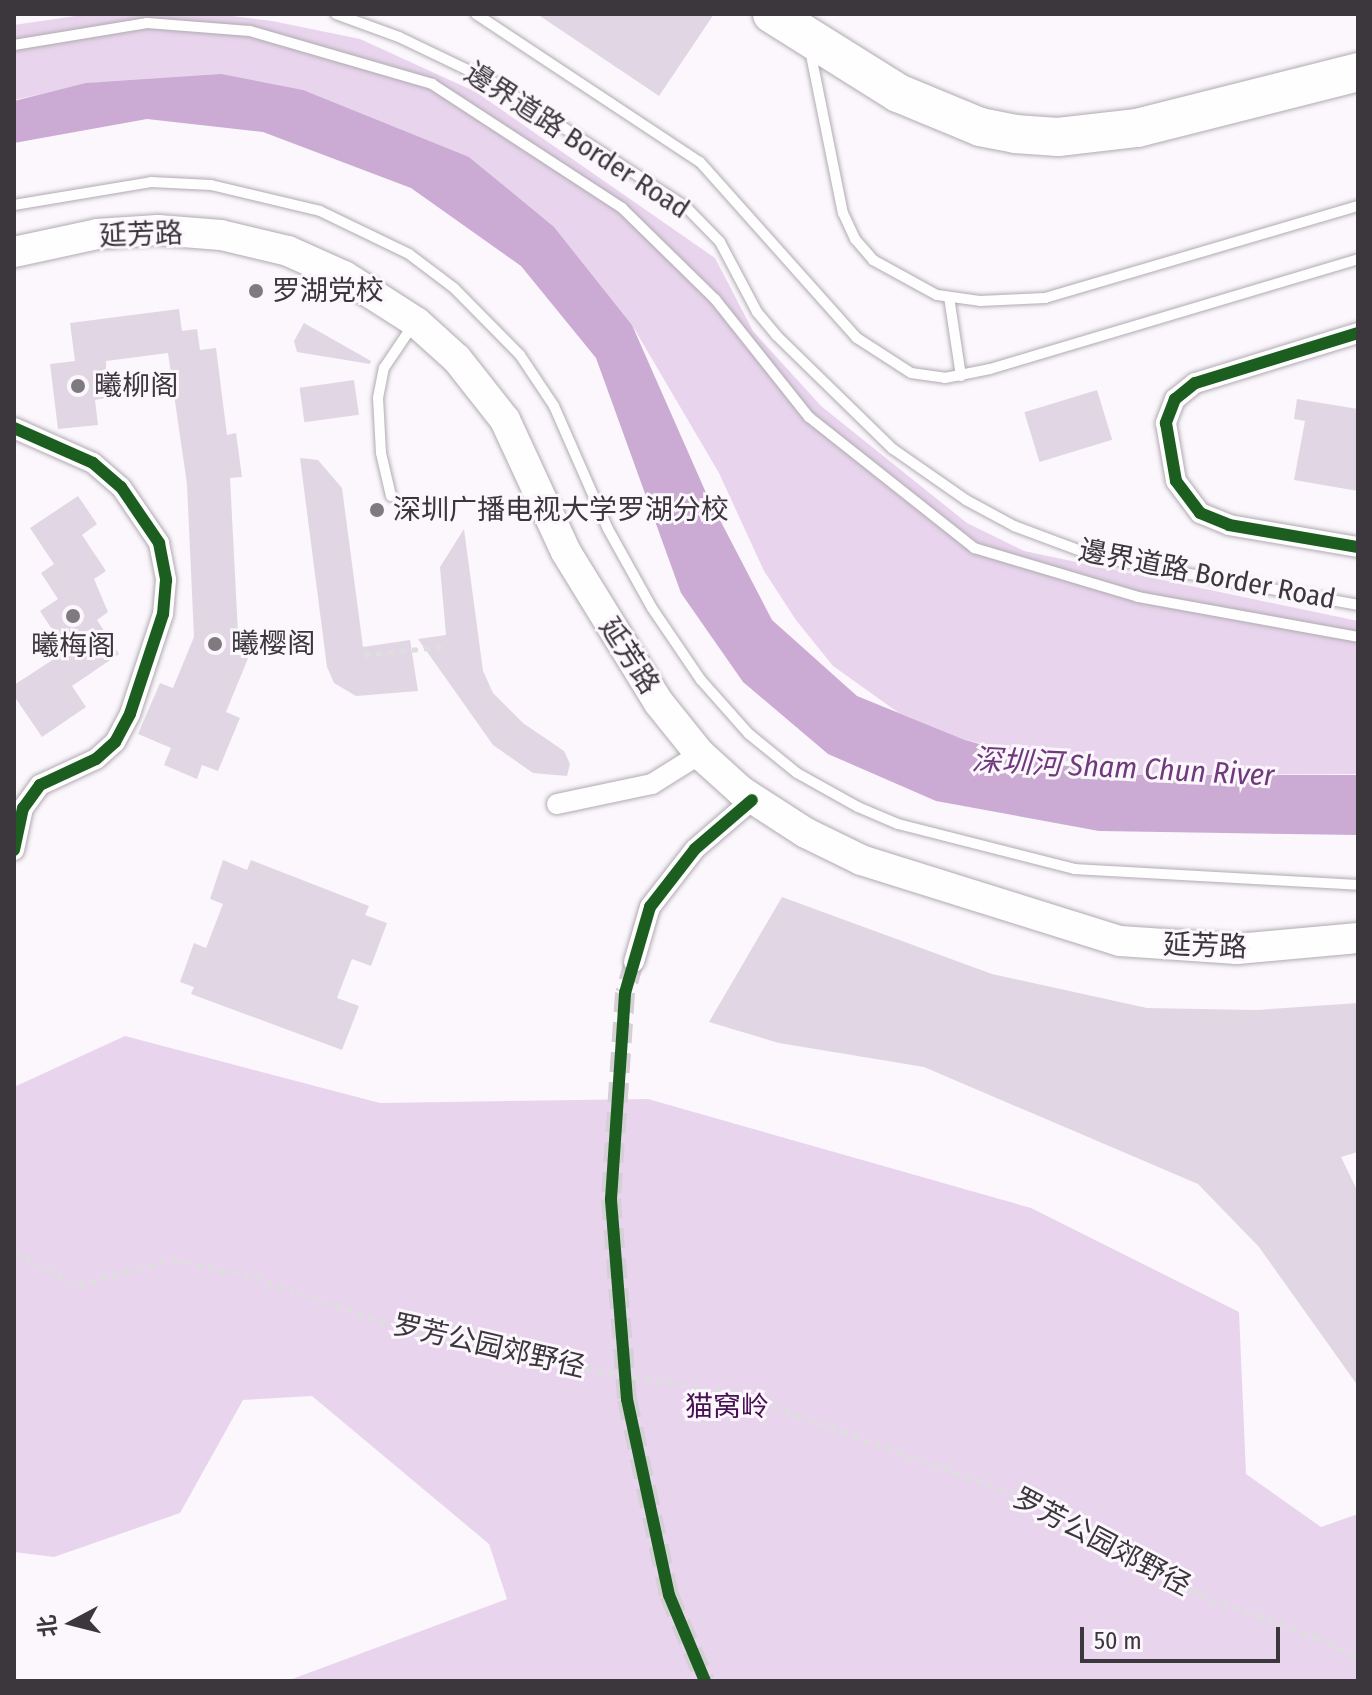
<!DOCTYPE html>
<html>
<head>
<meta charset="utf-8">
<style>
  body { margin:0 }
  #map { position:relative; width:1372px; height:1695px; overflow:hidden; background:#fbf7fc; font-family:"Fira Sans Condensed","Noto Sans SC",sans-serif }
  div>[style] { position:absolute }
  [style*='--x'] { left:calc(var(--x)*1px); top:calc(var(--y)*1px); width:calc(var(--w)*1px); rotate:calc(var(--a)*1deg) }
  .green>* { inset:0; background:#e8d5ed }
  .water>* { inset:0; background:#cbabd3 }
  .building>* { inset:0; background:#e1d7e4; transform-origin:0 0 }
  .street-tunnel>* { height:20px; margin-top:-10px; transform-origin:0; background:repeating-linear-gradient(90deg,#d5d0d6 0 20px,transparent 0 30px) }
  .path>* { height:5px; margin-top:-2.5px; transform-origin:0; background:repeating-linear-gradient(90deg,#dfdedf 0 6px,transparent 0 12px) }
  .roads { filter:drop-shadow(0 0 2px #b0abb1) drop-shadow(0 0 2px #b0abb1) }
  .lane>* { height:10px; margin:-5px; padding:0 5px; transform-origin:5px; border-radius:5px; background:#fefeff }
  .street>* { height:20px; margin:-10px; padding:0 10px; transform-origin:10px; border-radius:10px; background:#fefeff }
  .secondary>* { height:30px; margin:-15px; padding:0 15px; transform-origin:15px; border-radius:15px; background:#fefeff }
  .highway>* { height:38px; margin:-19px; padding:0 19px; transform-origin:19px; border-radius:19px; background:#fefeff }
  .cycleway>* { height:12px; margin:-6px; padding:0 6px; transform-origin:6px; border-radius:6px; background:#1b5e20 }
  .dots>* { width:22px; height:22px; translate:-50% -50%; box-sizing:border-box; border:4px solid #fcf6fd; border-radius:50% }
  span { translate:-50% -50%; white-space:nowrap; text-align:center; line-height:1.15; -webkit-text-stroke:6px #fcf6fd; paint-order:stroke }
  .street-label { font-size:28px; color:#3c363d }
  .poi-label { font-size:28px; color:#3c363d }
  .left { translate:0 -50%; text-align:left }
  .park-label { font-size:28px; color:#471153 }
  .water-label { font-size:30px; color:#6f397c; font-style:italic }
  .frame { position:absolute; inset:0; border:16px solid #3c363d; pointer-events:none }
  .north { position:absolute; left:32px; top:1583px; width:80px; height:80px; -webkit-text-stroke:6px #fcf6fd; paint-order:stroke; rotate:263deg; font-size:22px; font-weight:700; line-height:32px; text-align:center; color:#3c363d }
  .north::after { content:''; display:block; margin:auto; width:28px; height:36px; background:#3c363d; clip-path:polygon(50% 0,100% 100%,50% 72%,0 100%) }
  .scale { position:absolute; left:1080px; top:1627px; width:200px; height:36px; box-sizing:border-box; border:4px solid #3c363d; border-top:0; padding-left:10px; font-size:24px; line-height:28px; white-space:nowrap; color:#3c363d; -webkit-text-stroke:6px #fcf6fd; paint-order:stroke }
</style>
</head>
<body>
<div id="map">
  <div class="green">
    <div style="clip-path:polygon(89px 14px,216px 14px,272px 21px,360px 39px,476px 92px,715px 258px,753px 331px,821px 406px,967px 523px,1024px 551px,1358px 621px,1358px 774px,1132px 775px,965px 740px,899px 713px,833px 666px,796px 620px,764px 571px,719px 473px,632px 325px,556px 230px,469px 157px,97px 82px,14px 100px,14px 25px)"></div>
    <div style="clip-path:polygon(125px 1036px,380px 1103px,648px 1099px,1031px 1208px,1239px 1312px,1246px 1474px,1321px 1527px,1358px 1514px,1358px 1681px,287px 1681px,507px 1599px,489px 1544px,312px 1396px,243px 1400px,180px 1513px,54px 1557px,14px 1552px,14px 1087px)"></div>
  </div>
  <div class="water">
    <div style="clip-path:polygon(221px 74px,303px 90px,469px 157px,554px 227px,632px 325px,707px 495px,772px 620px,857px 696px,965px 740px,1053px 764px,1132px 775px,1358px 775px,1358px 835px,1099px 831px,936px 801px,828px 754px,743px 682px,681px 593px,596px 358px,521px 266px,411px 188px,263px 132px,147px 119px,14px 143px,14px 101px,86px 83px)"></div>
  </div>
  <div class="building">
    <div style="clip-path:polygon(537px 14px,714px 14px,659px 96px)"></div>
    <div style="clip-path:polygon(179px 309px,182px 331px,197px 329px,200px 350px,216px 348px,227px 435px,236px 433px,242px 477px,230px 478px,239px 652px,249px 656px,226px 712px,240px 718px,218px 771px,202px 765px,197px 779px,164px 765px,171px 748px,138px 734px,160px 683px,173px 688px,194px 637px,187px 484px,168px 353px,106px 361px,106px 398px,95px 400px,98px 425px,58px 429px,50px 364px,75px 361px,70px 323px)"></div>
    <div style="clip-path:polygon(304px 323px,371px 361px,370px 364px,297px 352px,294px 341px)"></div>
    <div style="left:354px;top:380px;width:35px;height:55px;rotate:82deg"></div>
    <div style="left:1097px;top:390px;width:52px;height:76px;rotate:73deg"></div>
    <div style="clip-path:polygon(1297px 399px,1358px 409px,1358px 491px,1294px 480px,1305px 421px,1294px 419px)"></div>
    <div style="clip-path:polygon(300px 458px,318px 460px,342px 488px,363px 647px,410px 640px,418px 691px,356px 696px,334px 683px,327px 667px)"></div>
    <div style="clip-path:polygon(78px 496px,97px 524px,82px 535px,106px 571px,94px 579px,108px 612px,97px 620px,119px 654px,72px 686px,86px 707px,42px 737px,14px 696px,14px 685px,54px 659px,49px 651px,61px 643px,40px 611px,58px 599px,41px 573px,54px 564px,30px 528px)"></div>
    <div style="clip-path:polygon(464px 529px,483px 671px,493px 693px,523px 723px,564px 751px,570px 764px,567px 776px,533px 773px,493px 745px,418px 639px,446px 635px,440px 567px)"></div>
    <div style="clip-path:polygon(223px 860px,247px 870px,251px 860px,369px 906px,365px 915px,387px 923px,371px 966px,352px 959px,337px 998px,359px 1006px,342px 1050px,191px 994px,194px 987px,180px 982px,194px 943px,206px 948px,223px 904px,210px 899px)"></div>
    <div style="clip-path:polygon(782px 897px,992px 974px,1147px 1008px,1257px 1010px,1358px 1003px,1358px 1152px,1341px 1157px,1358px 1192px,1358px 1386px,1259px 1247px,1198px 1184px,924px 1067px,779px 1043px,709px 1022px)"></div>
  </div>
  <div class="street-tunnel">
    <div style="--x:634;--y:962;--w:32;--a:106"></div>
    <div style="--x:625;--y:993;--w:206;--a:93.9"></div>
    <div style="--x:611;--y:1199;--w:201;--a:85.4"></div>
    <div style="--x:627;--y:1399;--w:200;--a:77.9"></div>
    <div style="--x:669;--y:1595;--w:93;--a:67.3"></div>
  </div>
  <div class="path">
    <div style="--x:364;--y:655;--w:83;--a:-6.2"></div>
    <div style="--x:14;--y:1252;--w:72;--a:27.3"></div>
    <div style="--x:78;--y:1285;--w:98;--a:-15.3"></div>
    <div style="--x:173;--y:1259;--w:84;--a:13"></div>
    <div style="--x:255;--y:1278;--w:148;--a:18.9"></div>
    <div style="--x:395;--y:1326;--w:147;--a:13.8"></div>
    <div style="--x:538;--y:1361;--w:205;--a:9.3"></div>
    <div style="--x:740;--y:1394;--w:326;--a:20.1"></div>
    <div style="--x:1046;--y:1506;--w:178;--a:30"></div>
    <div style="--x:1200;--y:1595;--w:124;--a:19.7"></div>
    <div style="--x:1317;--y:1637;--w:46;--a:26"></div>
  </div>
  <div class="roads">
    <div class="lane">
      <div style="--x:336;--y:14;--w:67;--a:20.1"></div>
      <div style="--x:399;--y:37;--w:104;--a:25.6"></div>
      <div style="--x:493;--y:82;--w:229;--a:32.9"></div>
      <div style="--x:685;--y:206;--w:50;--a:45.8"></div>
      <div style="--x:720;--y:242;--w:79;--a:62.1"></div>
      <div style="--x:757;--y:312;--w:30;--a:50"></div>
      <div style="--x:776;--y:335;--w:163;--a:44.3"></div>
      <div style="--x:893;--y:449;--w:89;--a:34.9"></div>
      <div style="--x:966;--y:500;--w:55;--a:28.4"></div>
      <div style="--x:1014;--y:526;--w:89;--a:20.5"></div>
      <div style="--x:1097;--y:557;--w:265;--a:10.4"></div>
      <div style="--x:476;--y:14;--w:268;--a:33.5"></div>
      <div style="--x:700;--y:162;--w:236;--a:48.3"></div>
      <div style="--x:857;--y:338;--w:64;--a:32.9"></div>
      <div style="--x:911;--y:373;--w:34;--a:8"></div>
      <div style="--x:945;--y:378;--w:46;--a:-11.3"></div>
      <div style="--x:990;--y:369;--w:384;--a:-16.6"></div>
      <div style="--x:14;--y:45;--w:135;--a:-9.4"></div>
      <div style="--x:147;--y:23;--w:103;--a:4.4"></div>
      <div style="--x:250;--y:31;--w:190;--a:16.2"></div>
      <div style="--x:432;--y:84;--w:227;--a:33.1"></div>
      <div style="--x:622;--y:208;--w:130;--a:44.4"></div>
      <div style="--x:715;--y:299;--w:151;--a:51.5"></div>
      <div style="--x:809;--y:417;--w:211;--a:38.4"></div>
      <div style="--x:974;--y:548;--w:171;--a:16.6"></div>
      <div style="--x:1138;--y:597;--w:224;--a:10.3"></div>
      <div style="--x:810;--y:50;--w:166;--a:78.6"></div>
      <div style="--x:843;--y:213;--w:29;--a:65"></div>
      <div style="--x:855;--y:239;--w:28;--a:49"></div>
      <div style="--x:873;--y:260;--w:73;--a:28.7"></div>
      <div style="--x:937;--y:295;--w:43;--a:7.9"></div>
      <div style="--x:980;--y:301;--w:65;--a:-2.6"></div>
      <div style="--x:1045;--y:298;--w:326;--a:-16.4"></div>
      <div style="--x:14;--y:205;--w:139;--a:-9.5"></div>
      <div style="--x:151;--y:182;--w:60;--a:2.9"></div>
      <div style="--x:211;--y:185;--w:112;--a:13.4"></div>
      <div style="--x:320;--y:211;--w:99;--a:25.8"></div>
      <div style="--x:409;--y:254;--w:56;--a:37.1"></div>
      <div style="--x:454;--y:288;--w:94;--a:45.4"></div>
      <div style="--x:520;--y:355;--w:61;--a:56.3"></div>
      <div style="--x:554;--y:406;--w:134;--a:66.3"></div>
      <div style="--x:608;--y:529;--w:90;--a:60.9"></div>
      <div style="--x:652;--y:608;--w:87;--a:55.8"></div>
      <div style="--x:701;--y:680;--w:72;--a:48.4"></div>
      <div style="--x:749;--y:734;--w:62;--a:39.1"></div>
      <div style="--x:797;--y:773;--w:70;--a:29.1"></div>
      <div style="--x:858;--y:807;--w:43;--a:23"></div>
      <div style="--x:898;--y:824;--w:182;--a:14.3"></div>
      <div style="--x:1074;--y:869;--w:284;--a:3.2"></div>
      <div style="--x:949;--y:297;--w:80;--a:81.4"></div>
      <div style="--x:391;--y:496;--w:44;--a:-103.1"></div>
      <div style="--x:381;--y:453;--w:55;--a:-93.1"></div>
      <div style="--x:378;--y:398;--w:31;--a:-79"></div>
      <div style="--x:384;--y:368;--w:52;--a:-56"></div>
    </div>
    <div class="street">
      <div style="--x:1358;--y:333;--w:170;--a:162.9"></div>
      <div style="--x:1195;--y:383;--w:26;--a:141"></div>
      <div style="--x:1175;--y:399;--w:26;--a:111"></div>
      <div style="--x:1166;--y:423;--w:59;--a:80.2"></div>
      <div style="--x:1176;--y:481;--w:40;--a:53"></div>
      <div style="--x:1200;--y:513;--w:31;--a:22"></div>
      <div style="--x:1229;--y:525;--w:131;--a:9.7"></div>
      <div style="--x:14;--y:428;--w:86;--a:23.9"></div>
      <div style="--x:93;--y:463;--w:37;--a:41"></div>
      <div style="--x:121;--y:487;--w:68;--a:55.8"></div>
      <div style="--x:159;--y:543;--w:38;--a:79"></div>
      <div style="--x:166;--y:580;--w:34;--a:95"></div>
      <div style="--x:163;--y:614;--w:105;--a:108.3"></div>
      <div style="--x:130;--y:714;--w:32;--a:118"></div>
      <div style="--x:115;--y:742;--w:25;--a:138"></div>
      <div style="--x:96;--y:759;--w:62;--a:155.1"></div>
      <div style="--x:40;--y:785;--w:29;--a:126"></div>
      <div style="--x:23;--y:808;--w:43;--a:102.1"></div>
      <div style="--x:557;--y:804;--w:97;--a:-11.9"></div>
      <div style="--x:652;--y:784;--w:57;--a:-32"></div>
      <div style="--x:634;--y:962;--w:57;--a:-73.8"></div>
      <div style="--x:650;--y:907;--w:73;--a:-52.2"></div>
      <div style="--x:695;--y:849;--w:75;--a:-40.7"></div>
    </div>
    <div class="secondary">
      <div style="--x:14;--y:252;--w:85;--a:-12.2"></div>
      <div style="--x:97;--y:234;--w:61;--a:-3.8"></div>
      <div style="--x:158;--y:230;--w:63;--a:4.5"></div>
      <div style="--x:221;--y:235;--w:69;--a:13.4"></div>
      <div style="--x:288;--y:251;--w:61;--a:24.1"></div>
      <div style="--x:344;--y:276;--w:85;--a:32.6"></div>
      <div style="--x:416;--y:322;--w:55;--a:42.1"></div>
      <div style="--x:457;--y:359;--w:78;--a:51.8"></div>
      <div style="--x:505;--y:420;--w:145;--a:65.2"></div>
      <div style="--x:566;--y:552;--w:177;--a:58.4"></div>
      <div style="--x:659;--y:703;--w:65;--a:51.2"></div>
      <div style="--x:700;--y:754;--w:55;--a:42.1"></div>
      <div style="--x:741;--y:791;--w:77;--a:32.9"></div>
      <div style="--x:806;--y:833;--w:61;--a:26.1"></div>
      <div style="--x:861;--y:860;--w:271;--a:17.4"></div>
      <div style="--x:1120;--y:941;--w:117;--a:3.9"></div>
      <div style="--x:1237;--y:949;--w:121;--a:-5.2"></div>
    </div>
    <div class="highway">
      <div style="--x:772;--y:14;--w:149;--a:32.1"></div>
      <div style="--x:898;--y:93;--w:89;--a:22.5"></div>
      <div style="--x:980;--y:127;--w:36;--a:11"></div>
      <div style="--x:1015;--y:134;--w:43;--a:4"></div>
      <div style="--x:1058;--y:137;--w:80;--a:-6.5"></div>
      <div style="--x:1137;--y:128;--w:228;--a:-14.2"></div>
    </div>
  </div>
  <div class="cycleway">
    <div style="--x:1358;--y:333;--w:170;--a:162.9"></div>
    <div style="--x:1195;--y:383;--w:26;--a:141"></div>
    <div style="--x:1175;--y:399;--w:26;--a:111"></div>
    <div style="--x:1166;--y:423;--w:59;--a:80.2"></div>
    <div style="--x:1176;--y:481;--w:40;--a:53"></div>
    <div style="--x:1200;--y:513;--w:31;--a:22"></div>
    <div style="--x:1229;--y:525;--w:131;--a:9.7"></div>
    <div style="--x:14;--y:428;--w:86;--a:23.9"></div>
    <div style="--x:93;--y:463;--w:37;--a:41"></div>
    <div style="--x:121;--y:487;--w:68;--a:55.8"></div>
    <div style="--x:159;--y:543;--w:38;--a:79"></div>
    <div style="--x:166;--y:580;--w:34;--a:95"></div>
    <div style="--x:163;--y:614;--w:105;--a:108.3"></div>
    <div style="--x:130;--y:714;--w:32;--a:118"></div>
    <div style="--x:115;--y:742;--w:25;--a:138"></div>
    <div style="--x:96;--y:759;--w:62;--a:155.1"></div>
    <div style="--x:40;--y:785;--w:29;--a:126"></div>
    <div style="--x:23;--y:808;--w:43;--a:102.1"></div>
    <div style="--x:705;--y:1681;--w:93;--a:-112.7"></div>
    <div style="--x:669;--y:1595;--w:200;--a:-102.1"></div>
    <div style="--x:627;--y:1399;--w:201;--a:-94.6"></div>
    <div style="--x:611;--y:1199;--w:206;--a:-86.1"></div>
    <div style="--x:625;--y:993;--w:90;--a:-73.8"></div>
    <div style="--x:650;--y:907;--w:73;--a:-52.2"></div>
    <div style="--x:695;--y:849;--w:75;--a:-40.7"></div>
  </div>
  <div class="dots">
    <div style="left:256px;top:291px;background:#7f7a80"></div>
    <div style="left:78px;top:386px;background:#7f7a80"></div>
    <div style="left:377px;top:510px;background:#7f7a80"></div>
    <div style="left:73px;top:616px;background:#7f7a80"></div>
    <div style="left:215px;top:644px;background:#7f7a80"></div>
  </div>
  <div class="street-label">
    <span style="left:577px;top:141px;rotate:33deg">邊界道路 Border Road</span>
    <span style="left:141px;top:235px;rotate:-2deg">延芳路</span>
    <span style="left:1207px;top:575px;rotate:11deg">邊界道路 Border Road</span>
    <span style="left:629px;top:656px;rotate:57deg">延芳路</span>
    <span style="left:1205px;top:946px;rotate:2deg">延芳路</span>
    <span style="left:489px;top:1346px;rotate:13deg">罗芳公园郊野径</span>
    <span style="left:1102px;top:1542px;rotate:28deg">罗芳公园郊野径</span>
  </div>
  <div class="poi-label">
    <span class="left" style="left:272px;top:291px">罗湖党校</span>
    <span class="left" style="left:94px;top:386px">曦柳阁</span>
    <span class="left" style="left:393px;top:510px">深圳广播电视大学罗湖分校</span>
    <span class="left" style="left:231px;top:644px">曦樱阁</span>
    <span style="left:73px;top:646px">曦梅阁</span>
  </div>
  <div class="park-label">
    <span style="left:727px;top:1407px">猫窝岭</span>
  </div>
  <div class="water-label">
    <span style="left:1123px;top:768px;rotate:3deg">深圳河 Sham Chun River</span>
  </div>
  <div class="frame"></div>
  <div class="north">北</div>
  <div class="scale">50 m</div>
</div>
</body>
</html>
